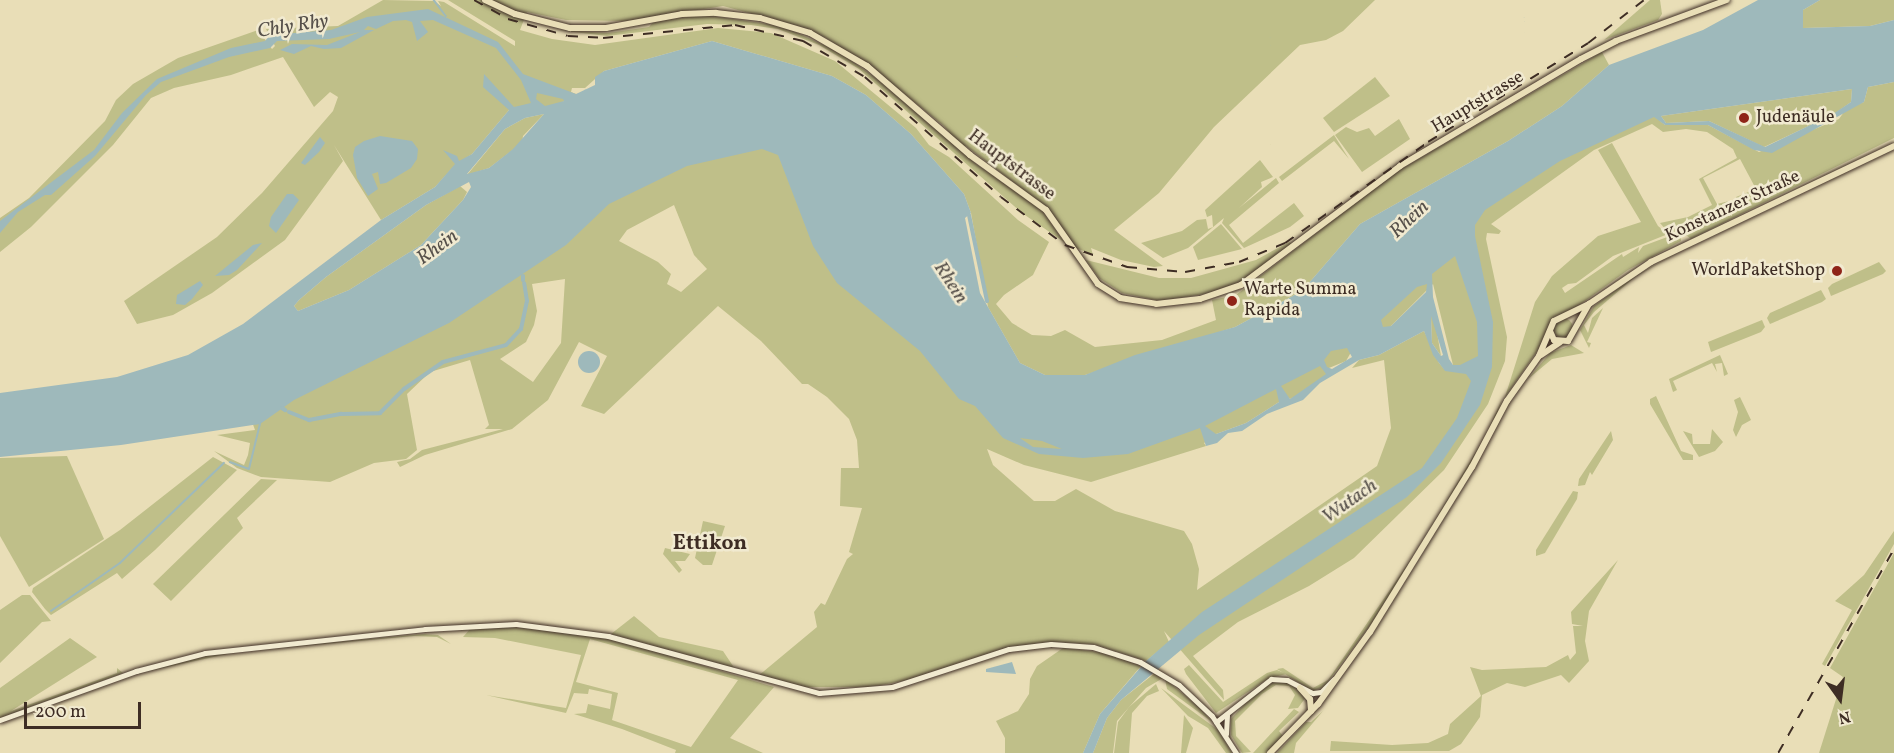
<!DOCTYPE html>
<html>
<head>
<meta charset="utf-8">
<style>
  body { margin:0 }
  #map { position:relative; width:1894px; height:753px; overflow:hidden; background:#e9deb7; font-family:Vollkorn,serif }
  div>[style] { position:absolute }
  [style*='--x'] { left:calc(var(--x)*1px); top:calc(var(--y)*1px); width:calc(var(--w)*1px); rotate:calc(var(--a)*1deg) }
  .green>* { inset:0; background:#bfbf89 }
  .round { border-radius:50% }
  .water>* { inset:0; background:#9eb9bb }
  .stream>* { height:1.5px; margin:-0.75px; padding:0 0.75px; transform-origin:0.75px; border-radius:0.75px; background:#9eb9bb }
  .canal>* { height:4px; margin:-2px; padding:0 2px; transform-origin:2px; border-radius:2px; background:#9eb9bb }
  .roads { filter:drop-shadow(0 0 2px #3e2d24) drop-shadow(0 0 2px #3e2d24) }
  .secondary>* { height:5px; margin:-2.5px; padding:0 2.5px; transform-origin:2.5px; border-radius:2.5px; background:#f1ead0 }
  .primary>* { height:6px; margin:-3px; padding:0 3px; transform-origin:3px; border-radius:3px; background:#e9deb7 }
  .rail>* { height:1.5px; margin-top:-0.75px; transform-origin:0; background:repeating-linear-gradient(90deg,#3e2d24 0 10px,transparent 0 20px) }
  .dots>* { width:16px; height:16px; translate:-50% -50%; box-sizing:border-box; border:3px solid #f1ead0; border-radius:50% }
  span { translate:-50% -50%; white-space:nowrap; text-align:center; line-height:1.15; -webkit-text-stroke:5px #f1ead0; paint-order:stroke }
  .street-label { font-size:18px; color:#3e2d24 }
  .poi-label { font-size:18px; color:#3e2d24 }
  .left { translate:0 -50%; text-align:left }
  .right { translate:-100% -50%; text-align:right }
  .water-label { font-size:20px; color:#56504a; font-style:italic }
  .quarter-label { font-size:21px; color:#3e2d24; font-weight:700 }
  .north { position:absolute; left:1810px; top:669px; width:60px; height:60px; -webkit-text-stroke:4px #f1ead0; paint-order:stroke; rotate:166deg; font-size:16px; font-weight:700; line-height:24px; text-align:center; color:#3e2d24 }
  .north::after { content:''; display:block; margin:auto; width:21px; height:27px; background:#3e2d24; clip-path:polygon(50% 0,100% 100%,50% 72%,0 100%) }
  .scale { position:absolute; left:24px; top:702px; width:117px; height:27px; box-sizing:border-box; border:3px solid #3e2d24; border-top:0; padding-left:8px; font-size:18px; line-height:21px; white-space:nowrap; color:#3e2d24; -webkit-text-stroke:4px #f1ead0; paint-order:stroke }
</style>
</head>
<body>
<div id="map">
  <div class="green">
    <div style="clip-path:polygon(383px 0,434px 1px,441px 6px,438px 1px,444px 2px,515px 46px,515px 41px,448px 0,1375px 0,1343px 31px,1326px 40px,1300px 45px,1214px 127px,1159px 193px,1114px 230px,1163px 266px,1154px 267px,1121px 260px,1091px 248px,1093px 255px,1074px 247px,1047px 208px,966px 146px,960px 146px,944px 126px,876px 71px,826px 38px,798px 26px,723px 6px,627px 21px,566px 20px,527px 12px,520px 30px,552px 39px,595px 45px,718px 28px,771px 33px,835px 61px,916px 128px,929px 145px,949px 157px,1018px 220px,1049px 242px,1033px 275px,1004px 295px,996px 304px,1012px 323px,1032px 335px,1051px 336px,1065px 330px,1095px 347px,1162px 340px,1216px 320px,1212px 300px,1236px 295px,1393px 174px,1602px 52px,1609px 65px,1562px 106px,1508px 141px,1360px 224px,1302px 291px,1235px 327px,1085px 375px,1045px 375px,1020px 363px,988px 307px,971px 213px,964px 194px,911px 134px,866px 95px,832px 76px,712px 41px,604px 71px,585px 88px,572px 88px,571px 92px,576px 94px,554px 107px,509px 110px,472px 154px,455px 165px,435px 187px,381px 220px,334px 145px,343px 161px,285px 240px,212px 293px,173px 315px,137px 324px,124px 301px,217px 237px,262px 193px,333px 111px,338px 97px,330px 92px,314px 107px,283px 57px,231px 75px,174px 88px,151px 98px,113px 145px,31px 227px,0 252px,0 218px,29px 198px,105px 121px,116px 100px,133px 84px,178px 58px,258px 30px,272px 49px,275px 46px,266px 29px,338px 26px)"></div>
    <div style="clip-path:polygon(1650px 0,1660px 0,1662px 14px,1658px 20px,1604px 40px)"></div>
    <div style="clip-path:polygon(1820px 0,1894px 0,1894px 20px,1870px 26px,1803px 28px,1803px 10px)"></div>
    <div style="clip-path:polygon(705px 15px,782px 26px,839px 52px,877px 79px,976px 164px,1041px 209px,1064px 242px,1022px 213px,859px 69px,819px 45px,778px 29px,751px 25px,707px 24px,607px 36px,557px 30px,608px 33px,649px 27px,654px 21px)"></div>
    <div style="clip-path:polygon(1375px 77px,1390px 96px,1334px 132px,1323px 118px)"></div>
    <div style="clip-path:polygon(evenodd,1894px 82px,1894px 138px,1691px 239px,1686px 235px,1689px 230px,1732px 213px,1739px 204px,1736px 197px,1756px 189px,1740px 159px,1703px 178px,1717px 204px,1729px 201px,1730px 209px,1688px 226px,1682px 234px,1667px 231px,1660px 223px,1688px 217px,1712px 205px,1699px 179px,1737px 158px,1733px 149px,1707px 132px,1686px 129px,1663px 132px,1652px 124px,1594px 150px,1491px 224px,1501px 231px,1499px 234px,1487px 233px,1486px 239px,1507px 337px,1505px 361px,1488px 404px,1444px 470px,1354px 558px,1309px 586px,1238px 622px,1193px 656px,1223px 690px,1224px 700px,1164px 631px,1169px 642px,1146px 661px,1093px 644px,1052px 642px,1008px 647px,908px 680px,870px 687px,804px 687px,758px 676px,817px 627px,814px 612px,821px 603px,825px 605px,847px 559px,853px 554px,849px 552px,862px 508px,840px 506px,841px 468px,859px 468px,857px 440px,849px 419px,827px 397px,808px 384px,802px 384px,761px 341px,718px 306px,604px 414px,581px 406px,607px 356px,579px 342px,548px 400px,512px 429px,425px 455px,400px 467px,397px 462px,410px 459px,422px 450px,503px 429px,485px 429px,489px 425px,470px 360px,430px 372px,407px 394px,417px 450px,406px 459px,374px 463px,330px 482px,261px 477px,237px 468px,214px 451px,244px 465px,248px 455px,250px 443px,217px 435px,255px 430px,240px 388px,767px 115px,963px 366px,1111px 419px,1512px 167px,1654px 116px,1665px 125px,1708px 125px,1759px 152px,1839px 119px,1846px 109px,1864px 102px,1868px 87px,1894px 82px,674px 205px,694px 255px,707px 269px,681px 292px,667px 284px,671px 274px,658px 262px,619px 241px,627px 230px,674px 205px,1894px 82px,565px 279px,561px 343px,533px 382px,500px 359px,526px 342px,534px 325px,537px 311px,532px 284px,565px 279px,1894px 82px,1433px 284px,1453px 365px,1445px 370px,1439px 363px,1424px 331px,1379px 355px,1359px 360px,1352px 368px,1384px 360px,1391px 428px,1377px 466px,1197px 590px,1199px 569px,1192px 544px,1184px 531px,1115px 511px,1076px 489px,1055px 501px,1034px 501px,993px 465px,987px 449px,1024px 465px,1091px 482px,1206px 446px,1204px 443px,1216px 434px,1246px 423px,1279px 402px,1284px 393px,1290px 399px,1303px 393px,1327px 374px,1324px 370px,1346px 361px,1350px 354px,1391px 326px,1433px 284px)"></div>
    <div style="clip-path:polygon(1852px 89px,1851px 102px,1834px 114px,1764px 147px,1709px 121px,1666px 123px,1661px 116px)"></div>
    <div style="clip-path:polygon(544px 114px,523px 136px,522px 143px,489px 168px,467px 175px,505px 129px,525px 118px)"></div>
    <div style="clip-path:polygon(1399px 119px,1410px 139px,1362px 172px,1335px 135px,1346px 127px,1357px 132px,1369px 128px,1375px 136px)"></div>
    <div style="clip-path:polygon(1334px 135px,1349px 159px,1334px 141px,1282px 181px,1279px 177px)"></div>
    <div style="clip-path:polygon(1612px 143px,1658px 226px,1668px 234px,1613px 256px,1576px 283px,1568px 284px,1562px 288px,1565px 293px,1622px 254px,1623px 257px,1639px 247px,1638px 253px,1643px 246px,1670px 236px,1681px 237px,1681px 241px,1628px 270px,1574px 309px,1554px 317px,1540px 347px,1505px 397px,1535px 302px,1552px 276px,1598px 236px,1641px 222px,1598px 150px)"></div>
    <div style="clip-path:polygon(1260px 160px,1273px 177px,1261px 182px,1262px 187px,1239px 208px,1276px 178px,1279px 183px,1229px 225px,1243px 243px,1294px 203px,1304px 216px,1290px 227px,1244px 248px,1222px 223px,1224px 218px,1188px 248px,1163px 258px,1141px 243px,1182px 231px,1197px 220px,1206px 219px,1208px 229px,1213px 227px,1212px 215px,1207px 217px,1205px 210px)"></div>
    <div style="clip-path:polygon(460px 186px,467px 192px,463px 200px,421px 245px,349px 290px,298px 311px,294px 306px,299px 300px,326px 277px,426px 205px)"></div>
    <div style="clip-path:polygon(1221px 224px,1242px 249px,1198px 260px,1193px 247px)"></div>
    <div style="clip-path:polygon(1289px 242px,1293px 244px,1245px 280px,1222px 291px,1161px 301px,1122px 293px,1099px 278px,1086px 260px,1159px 278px,1191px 278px,1256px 260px)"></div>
    <div style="clip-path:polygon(1685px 249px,1635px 277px,1594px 312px,1584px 325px,1588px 333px,1592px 318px,1603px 308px,1587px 342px,1591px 343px,1589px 348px,1580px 330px,1594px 306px,1634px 277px)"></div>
    <div style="clip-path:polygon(1879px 262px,1886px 271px,1883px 274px,1831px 296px,1828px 288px,1832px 284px)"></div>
    <div style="clip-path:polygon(1821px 290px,1826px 299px,1822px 302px,1770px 324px,1767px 318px,1770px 313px)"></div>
    <div style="clip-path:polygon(1431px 316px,1434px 316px,1441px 356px,1432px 343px)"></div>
    <div class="round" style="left:1553px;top:318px;width:20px;height:20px"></div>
    <div style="clip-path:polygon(1762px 320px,1765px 327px,1761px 332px,1711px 352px,1708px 342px)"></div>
    <div style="clip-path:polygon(1571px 345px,1584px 353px,1552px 359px,1528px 379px,1550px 353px)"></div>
    <div style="clip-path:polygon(1720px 355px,1728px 374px,1724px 376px,1722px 363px,1715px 364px,1717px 372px,1712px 363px,1673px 381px,1677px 390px,1673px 392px,1669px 379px)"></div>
    <div style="clip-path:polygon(1656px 396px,1681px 451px,1693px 455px,1693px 460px,1683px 460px,1650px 404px,1650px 399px)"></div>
    <div style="clip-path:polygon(1740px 397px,1751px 420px,1742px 425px,1736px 437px,1733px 430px,1738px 412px,1734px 400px)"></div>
    <div style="clip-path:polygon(1502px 399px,1497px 414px,1470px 467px,1374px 620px,1324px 687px,1312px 691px,1277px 669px,1283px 668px,1313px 688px,1328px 680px,1418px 549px,1487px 433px)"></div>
    <div style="clip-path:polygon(1712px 429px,1723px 442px,1715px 451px,1699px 457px,1683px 431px,1692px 434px,1693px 444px,1710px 444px)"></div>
    <div style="clip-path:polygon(1611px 431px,1613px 440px,1592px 475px,1590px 472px,1585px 485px,1578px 486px,1579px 479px)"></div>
    <div style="clip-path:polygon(67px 456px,104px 539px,29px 587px,0 536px,0 458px)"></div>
    <div style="clip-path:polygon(213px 457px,237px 470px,155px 550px,122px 579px,117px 573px,51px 615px,45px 609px,32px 592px,33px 588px,120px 530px)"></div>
    <div style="clip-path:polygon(261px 479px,277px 480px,237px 518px,243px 528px,171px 601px,153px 584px)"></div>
    <div style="clip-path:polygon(1573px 491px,1578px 492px,1577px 499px,1545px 553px,1536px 556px,1536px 550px)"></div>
    <div style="clip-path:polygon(703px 521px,725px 526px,712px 565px,703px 565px,695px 558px)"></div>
    <div style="clip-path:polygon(1894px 531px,1894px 544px,1825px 666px,1822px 664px,1852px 610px,1835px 601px,1864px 575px)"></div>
    <div style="clip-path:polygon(665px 548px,690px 554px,685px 561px,675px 561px,682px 570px,679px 573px,663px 554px)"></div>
    <div style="clip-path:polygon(1894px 553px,1894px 753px,1819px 753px,1843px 677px,1830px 668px)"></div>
    <div style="clip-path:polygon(1618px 560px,1589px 611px,1585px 641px,1589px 661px,1569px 683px,1561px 675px,1525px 687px,1507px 683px,1482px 695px,1480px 717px,1461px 744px,1449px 751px,1330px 751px,1331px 741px,1392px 745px,1428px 743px,1448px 734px,1450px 724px,1481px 696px,1470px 667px,1482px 670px,1546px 667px,1568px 655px,1570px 660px,1576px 653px,1573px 626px,1583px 626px,1572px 624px,1571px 612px)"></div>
    <div style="clip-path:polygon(22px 595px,30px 595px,51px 621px,42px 622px,0 663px,0 610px)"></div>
    <div style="clip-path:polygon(634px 616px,659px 637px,723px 651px,735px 669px,611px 634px)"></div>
    <div style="clip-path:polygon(evenodd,505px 627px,562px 629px,625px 642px,774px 687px,730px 738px,763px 753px,675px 753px,676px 750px,622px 729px,574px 714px,586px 713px,588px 704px,610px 709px,612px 694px,589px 689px,588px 694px,574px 693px,566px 713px,486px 695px,566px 708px,581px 655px,495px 638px,463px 637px,470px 629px,505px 627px,590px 639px,738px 680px,691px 747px,612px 720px,618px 693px,576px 682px,590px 639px)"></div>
    <div style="clip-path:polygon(424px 634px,438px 635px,451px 644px,437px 637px,414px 636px,237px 652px,130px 675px,215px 653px)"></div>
    <div style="clip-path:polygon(70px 638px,97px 657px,11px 711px,117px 673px,117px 668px,123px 673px,0 718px,0 688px)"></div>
    <div style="clip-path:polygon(1063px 648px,1108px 653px,1141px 666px,1100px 714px,1083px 753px,1005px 753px,1005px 738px,996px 721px,1018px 711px,1029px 694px,1030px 679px,1037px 666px)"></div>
    <div style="clip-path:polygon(1189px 665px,1223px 702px,1267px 673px,1277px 670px,1287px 674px,1269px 678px,1216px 713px,1186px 674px,1184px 669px)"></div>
    <div style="clip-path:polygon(1155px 673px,1163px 678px,1146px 688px,1117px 721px,1113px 753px,1093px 753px,1107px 718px,1121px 700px)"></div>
    <div style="clip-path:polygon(1165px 679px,1200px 708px,1212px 722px,1167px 689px)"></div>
    <div style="clip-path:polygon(1275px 681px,1289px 683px,1306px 697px,1298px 708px,1288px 709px,1295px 695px,1289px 686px,1276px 685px,1262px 694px,1235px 721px,1236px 736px,1251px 752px,1242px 753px,1231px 735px,1231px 719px,1254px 694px)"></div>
    <div style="clip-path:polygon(1156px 684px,1159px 691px,1147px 696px,1132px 713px,1129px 753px,1114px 753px,1118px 722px,1129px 707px)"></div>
    <div style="clip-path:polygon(1161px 688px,1218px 730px,1232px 753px,1226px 753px,1208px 728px,1188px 716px)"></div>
    <div style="clip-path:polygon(1294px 709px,1299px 712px,1279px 731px,1283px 736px,1278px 742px,1266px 753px,1253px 753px)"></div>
    <div style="clip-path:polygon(1323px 711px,1296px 743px,1294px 753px,1277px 753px,1306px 722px,1311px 722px)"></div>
    <div style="clip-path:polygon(1184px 715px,1193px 728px,1186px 753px,1181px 753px)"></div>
  </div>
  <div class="water">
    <div style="clip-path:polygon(evenodd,1758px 0,1820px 0,1803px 10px,1803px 28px,1870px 26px,1894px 20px,1894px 82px,1868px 87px,1864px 102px,1772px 153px,1754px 150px,1708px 125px,1665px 125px,1654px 117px,1560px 161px,1485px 210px,1475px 225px,1475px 236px,1493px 322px,1492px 367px,1480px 405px,1441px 463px,1407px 497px,1199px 635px,1121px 700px,1107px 718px,1093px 753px,1083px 753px,1100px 714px,1146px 661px,1202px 612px,1422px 468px,1457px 418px,1471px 381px,1466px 374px,1445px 371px,1433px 355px,1424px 331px,1379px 355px,1359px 360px,1320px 383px,1303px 400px,1267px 414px,1242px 431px,1228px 433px,1217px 443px,1206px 446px,1200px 428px,1128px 454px,1083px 458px,1039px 454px,1003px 438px,975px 406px,959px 399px,920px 351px,837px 283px,813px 246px,778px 155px,762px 149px,687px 166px,609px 204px,566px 245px,449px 323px,294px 400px,260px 424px,121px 445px,0 457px,0 393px,117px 377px,188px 355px,243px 324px,381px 220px,435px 187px,455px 164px,443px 150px,457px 156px,459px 161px,472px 154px,509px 110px,483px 87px,484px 74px,514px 107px,531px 103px,521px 80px,496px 48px,433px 20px,420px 21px,428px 32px,417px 41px,412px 22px,406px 20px,393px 21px,376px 29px,368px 26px,364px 30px,374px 30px,341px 48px,324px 49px,311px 46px,294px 54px,280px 50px,292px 44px,327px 45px,360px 32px,329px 39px,277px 41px,270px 48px,229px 57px,161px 82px,146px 95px,95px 156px,51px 195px,45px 195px,18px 212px,0 233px,0 221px,94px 150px,122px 113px,157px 79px,231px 48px,265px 41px,270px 35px,331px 30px,367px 17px,428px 9px,498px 42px,523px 74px,576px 94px,595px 85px,595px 77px,604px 71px,712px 41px,832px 76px,866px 95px,911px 134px,964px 194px,971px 213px,965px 218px,980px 293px,1020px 363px,1045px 375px,1085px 375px,1135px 355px,1235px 327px,1302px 291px,1360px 224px,1508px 141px,1562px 106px,1609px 65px,1703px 30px,1758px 0,1852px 89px,1851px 102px,1833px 114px,1765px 147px,1709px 121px,1666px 123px,1661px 116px,1852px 89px,1758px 0,537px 93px,563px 99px,564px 101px,545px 106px,536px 99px,537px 93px,1758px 0,544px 114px,513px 149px,489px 168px,467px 174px,505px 129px,525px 118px,544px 114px,1758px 0,469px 182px,471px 187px,463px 200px,421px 245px,349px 290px,298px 311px,294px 306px,299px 300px,326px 277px,426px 205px,469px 182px,1758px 0,1455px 256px,1477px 322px,1478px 356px,1460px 365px,1453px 365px,1449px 359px,1433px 297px,1432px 274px,1455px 256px,1758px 0,1427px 284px,1426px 292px,1391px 326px,1383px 327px,1381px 320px,1417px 287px,1427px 284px,1758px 0,1431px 316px,1443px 355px,1441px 356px,1432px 343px,1431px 316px,1758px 0,1347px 348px,1352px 357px,1332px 369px,1327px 367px,1324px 360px,1331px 351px,1347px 348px,1758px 0,1320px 366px,1326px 374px,1290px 399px,1281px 386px,1320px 366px,1758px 0,1276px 389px,1279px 402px,1246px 423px,1216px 434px,1205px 426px,1276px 389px,1758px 0,1020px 438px,1042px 441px,1062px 449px,1033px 447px,1020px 438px)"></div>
    <div style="clip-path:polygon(380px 136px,412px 141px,418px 149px,417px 159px,411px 168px,386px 183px,380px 184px,378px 172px,372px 174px,378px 189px,368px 196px,357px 178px,353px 155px,355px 147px,364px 141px)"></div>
    <div style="clip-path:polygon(320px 137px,325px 143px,319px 152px,305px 165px,301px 163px)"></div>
    <div style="clip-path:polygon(287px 194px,293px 194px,299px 200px,276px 233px,269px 226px,271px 217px)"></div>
    <div style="clip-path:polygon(262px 243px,237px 270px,229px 275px,215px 276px,253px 245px)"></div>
    <div style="clip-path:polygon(200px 281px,203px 285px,192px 299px,185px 305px,176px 304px,177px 295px)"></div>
    <div class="round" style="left:578px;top:351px;width:22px;height:22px"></div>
    <div style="clip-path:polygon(1012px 662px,1016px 674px,986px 672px,986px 669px)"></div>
  </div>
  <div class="stream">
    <div style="--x:434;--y:0;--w:20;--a:53"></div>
    <div style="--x:230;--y:462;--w:20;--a:20"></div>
    <div style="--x:249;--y:469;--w:46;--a:-76.3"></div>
    <div style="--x:51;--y:611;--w:84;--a:-34.8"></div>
    <div style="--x:120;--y:563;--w:144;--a:-43.9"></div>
  </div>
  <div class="canal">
    <div style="--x:969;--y:215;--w:88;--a:78.2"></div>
    <div style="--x:523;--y:280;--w:4;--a:-90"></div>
    <div style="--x:282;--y:408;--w:4;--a:34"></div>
    <div style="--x:289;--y:412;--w:22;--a:22"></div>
    <div style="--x:309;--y:420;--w:33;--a:-11"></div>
    <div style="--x:341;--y:414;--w:39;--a:-1"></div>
    <div style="--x:380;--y:413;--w:34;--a:-45"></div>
    <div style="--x:404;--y:389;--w:47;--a:-34.7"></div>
    <div style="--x:443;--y:362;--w:65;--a:-15.1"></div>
    <div style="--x:506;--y:345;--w:22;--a:-47"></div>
    <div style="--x:521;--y:329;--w:29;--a:-78"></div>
    <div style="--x:527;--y:301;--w:18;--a:-99"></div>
  </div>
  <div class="roads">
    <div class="secondary">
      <div style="--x:0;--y:720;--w:145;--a:-19.8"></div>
      <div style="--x:136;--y:671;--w:71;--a:-14.6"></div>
      <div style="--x:205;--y:653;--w:221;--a:-6.2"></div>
      <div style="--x:425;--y:629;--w:91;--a:-3.1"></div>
      <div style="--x:516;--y:624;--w:93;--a:7.4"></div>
      <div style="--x:608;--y:636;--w:219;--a:15.1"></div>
      <div style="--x:819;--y:693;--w:73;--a:-4.7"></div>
      <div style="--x:892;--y:687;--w:123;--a:-18"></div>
      <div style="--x:1009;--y:649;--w:42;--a:-6.8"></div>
      <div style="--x:1051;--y:644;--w:42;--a:4.1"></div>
      <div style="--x:1093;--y:647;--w:49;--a:17.7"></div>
      <div style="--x:1140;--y:662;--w:45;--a:30.5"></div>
      <div style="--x:1179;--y:685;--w:45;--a:43.2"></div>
      <div style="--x:1212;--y:716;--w:44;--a:57"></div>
      <div style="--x:1216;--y:722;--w:70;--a:-38"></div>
      <div style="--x:1271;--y:679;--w:16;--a:4"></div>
      <div style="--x:1287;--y:680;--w:29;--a:27"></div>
      <div style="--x:1313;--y:693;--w:8;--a:-7"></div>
      <div style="--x:1321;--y:692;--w:18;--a:-45"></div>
      <div style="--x:1226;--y:734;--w:19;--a:-87"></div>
    </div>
    <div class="primary">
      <div style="--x:485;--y:0;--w:33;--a:25"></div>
      <div style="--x:515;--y:14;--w:57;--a:14.3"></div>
      <div style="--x:570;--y:28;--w:36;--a:0"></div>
      <div style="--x:606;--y:28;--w:77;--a:-10.4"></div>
      <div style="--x:682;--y:14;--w:34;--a:-2"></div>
      <div style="--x:716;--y:13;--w:44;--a:6.5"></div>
      <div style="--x:760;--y:18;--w:52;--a:16.7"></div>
      <div style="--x:810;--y:33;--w:66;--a:30.1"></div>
      <div style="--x:867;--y:66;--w:136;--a:40.8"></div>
      <div style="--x:970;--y:155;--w:94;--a:35.9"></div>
      <div style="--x:1046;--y:210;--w:90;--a:54.9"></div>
      <div style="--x:1098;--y:284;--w:26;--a:32"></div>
      <div style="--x:1120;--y:298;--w:36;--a:9"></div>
      <div style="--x:1156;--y:304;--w:44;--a:-6.5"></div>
      <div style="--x:1200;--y:299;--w:43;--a:-18.9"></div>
      <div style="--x:1241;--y:285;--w:199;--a:-36.8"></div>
      <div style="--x:1400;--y:166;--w:210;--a:-30.6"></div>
      <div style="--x:1581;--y:59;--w:39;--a:-27"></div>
      <div style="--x:1616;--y:41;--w:118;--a:-20.3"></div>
      <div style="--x:1550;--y:331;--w:10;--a:66"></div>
      <div style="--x:1554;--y:340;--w:14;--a:4"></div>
      <div style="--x:1568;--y:341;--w:43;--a:-60.4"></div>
      <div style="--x:1541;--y:355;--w:23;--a:-34"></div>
      <div style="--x:1300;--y:688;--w:15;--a:48"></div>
      <div style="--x:1310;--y:699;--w:12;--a:85"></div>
      <div style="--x:1270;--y:753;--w:69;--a:-45.6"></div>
      <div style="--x:1318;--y:704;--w:89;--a:-54.2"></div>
      <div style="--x:1370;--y:632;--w:194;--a:-58.3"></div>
      <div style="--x:1472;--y:467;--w:75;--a:-62.1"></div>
      <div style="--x:1507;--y:401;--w:55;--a:-54.6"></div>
      <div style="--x:1539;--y:356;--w:38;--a:-67"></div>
      <div style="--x:1554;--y:321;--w:39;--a:-26"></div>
      <div style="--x:1589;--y:304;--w:75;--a:-34.1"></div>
      <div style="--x:1651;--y:262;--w:269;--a:-25.5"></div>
    </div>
  </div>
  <div class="rail">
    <div style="--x:474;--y:0;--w:39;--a:29"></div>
    <div style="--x:508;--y:19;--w:62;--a:15.8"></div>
    <div style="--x:568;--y:36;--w:35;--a:3"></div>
    <div style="--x:603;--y:38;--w:133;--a:-5.6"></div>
    <div style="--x:735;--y:25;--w:70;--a:13.2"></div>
    <div style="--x:803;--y:41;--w:72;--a:30.1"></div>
    <div style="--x:865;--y:77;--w:181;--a:41.4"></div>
    <div style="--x:1001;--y:197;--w:80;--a:36.9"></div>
    <div style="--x:1065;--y:245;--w:66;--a:19.5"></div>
    <div style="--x:1127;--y:267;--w:58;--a:4.9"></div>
    <div style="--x:1185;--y:272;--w:55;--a:-10.5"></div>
    <div style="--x:1239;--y:262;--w:50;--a:-22.4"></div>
    <div style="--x:1285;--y:243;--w:175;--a:-35.2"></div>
    <div style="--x:1428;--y:142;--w:188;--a:-31.7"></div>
    <div style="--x:1588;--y:43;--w:71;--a:-37.5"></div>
    <div style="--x:1778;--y:753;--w:235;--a:-60.4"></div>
  </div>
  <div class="dots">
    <div style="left:1744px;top:118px;background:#8f2418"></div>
    <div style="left:1837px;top:271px;background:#8f2418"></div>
    <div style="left:1232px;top:301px;background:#8f2418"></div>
  </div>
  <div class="street-label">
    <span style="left:1478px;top:103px;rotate:-31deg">Hauptstrasse</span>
    <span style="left:1011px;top:166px;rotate:37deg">Hauptstrasse</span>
    <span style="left:1733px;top:207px;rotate:-25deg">Konstanzer Straße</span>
  </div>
  <div class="poi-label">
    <span class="left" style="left:1756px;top:118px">Judenäule</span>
    <span class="right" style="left:1825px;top:271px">WorldPaketShop</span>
    <span class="left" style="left:1244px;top:301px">Warte Summa<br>Rapida</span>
  </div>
  <div class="water-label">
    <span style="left:293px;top:27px;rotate:-9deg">Chly Rhy</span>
    <span style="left:1410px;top:220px;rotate:-43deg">Rhein</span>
    <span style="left:438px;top:248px;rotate:-36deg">Rhein</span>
    <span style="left:950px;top:283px;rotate:57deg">Rhein</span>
    <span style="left:1350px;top:502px;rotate:-35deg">Wutach</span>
  </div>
  <div class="quarter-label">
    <span style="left:710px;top:544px">Ettikon</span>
  </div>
  <div class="north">N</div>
  <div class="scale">200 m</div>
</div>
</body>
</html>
